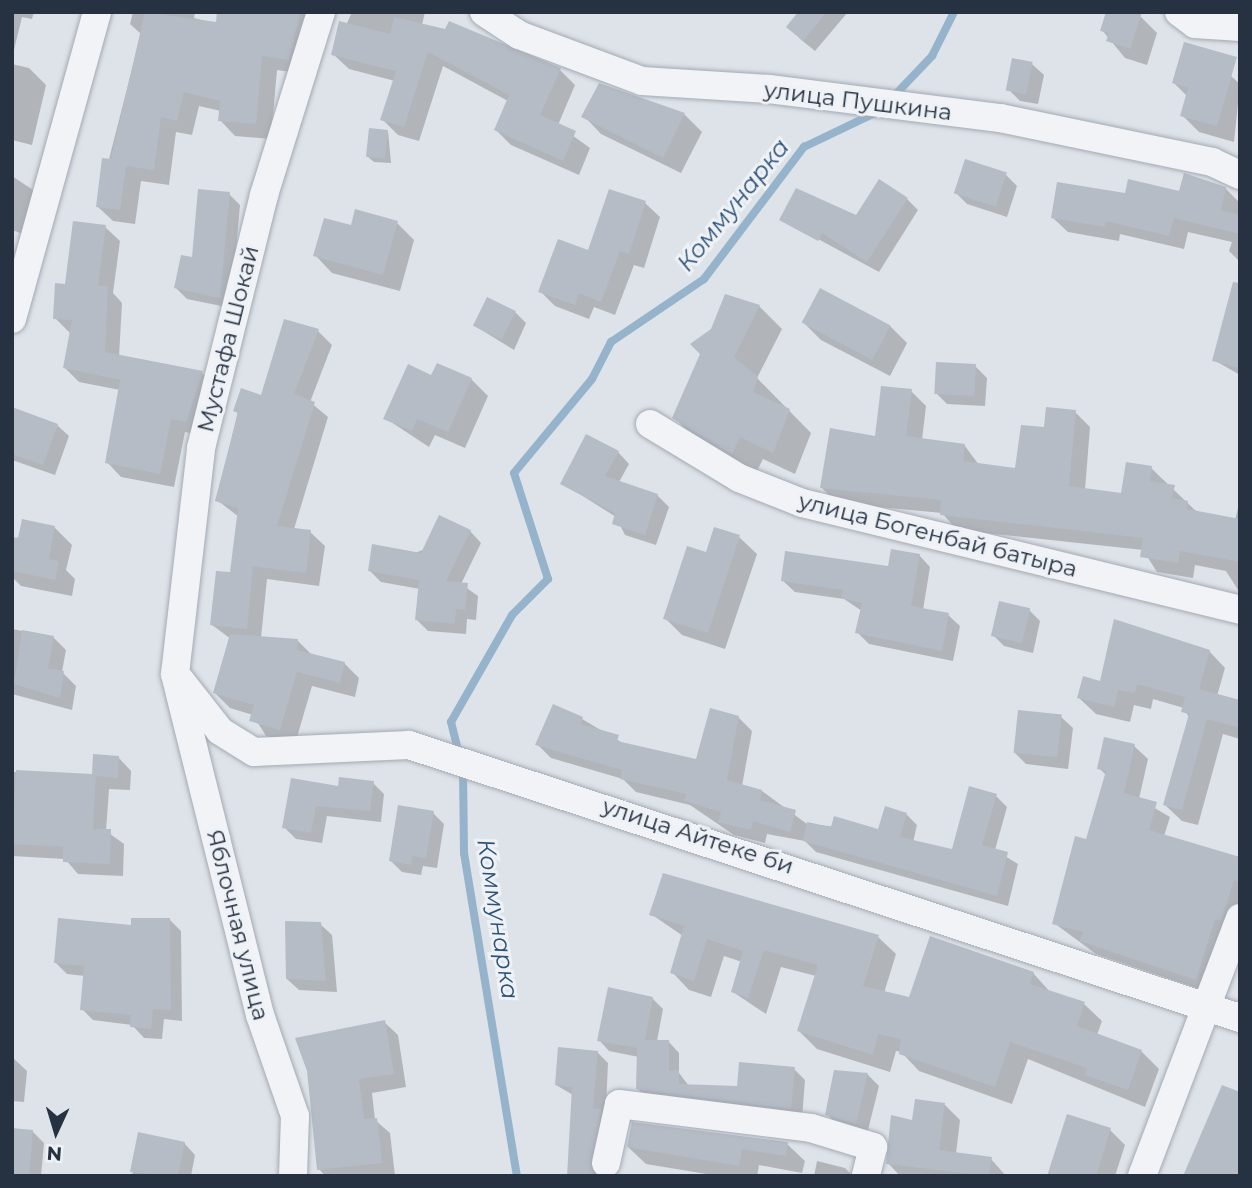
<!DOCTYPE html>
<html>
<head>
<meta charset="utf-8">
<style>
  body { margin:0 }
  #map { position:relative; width:1252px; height:1188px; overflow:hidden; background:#dee3e9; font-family:Montserrat,sans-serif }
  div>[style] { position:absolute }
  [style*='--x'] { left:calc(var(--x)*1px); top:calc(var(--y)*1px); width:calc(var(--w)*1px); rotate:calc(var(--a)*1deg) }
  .shadow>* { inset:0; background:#0003 }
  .stream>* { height:8px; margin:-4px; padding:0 4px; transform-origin:4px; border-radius:4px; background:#96b3cc }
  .building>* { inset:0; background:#b5bcc6; transform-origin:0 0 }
  .roads { filter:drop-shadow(0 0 2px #a3aab3) drop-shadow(0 0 2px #a3aab3) }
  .minor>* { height:28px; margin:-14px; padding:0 14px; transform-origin:14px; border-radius:14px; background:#f1f3f7 }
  span { translate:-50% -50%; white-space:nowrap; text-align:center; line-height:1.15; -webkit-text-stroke:6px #eef2f6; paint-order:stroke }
  .street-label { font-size:23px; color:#263141 }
  .water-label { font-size:24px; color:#2d5278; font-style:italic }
  .frame { position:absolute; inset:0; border:14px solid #263141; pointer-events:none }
  .north { position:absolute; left:21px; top:1097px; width:70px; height:70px; -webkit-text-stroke:5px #eef2f6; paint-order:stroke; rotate:184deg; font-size:19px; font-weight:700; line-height:28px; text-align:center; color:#263141 }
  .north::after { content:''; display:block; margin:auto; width:24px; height:32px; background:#263141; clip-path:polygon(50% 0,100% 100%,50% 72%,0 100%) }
</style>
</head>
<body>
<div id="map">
  <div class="shadow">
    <div style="clip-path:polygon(12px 12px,34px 12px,32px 19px,22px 17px,12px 58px)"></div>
    <div style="clip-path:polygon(133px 12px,195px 12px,194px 18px,217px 24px,219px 12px,317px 12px,304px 74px,277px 70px,271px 139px,235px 136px,220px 120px,221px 111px,199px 106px,192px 135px,176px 132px,169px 185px,141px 181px,135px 224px,113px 221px,97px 206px,141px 34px,130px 24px)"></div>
    <div style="clip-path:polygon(352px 12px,425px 12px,422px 25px,560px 70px,575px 85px,558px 125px,590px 148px,579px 175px,511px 145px,496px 130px,508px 101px,443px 66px,419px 141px,398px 135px,382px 119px,395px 81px,349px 69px,333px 54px)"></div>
    <div style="clip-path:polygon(800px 12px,848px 12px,815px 51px,799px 38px)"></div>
    <div style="clip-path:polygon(1140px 16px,1157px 33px,1147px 65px,1125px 58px,1102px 30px)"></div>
    <div style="clip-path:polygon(12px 64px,29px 68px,46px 85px,32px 145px,12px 140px)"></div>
    <div style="clip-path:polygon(1032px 64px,1044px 75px,1038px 104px,1020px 101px,1008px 89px)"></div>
    <div style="clip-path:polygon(1231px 76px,1240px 84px,1234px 142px,1199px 132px,1182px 115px,1188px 97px,1174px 83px)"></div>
    <div style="clip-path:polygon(600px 85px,685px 115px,702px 132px,681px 173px,601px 134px,584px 116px)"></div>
    <div style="clip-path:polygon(388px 131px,391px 163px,374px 162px,368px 157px)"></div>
    <div style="clip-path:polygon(1006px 175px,1017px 186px,1007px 217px,967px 204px,956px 193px)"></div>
    <div style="clip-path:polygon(12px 176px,45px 198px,32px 237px,12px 230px)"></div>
    <div style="clip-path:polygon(1226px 189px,1240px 203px,1240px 262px,1229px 251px,1232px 242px,1188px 232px,1184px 249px,1120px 234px,1119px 241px,1068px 232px,1053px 218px,1127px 195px)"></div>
    <div style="clip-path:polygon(229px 194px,240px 205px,231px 308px,187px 299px,176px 288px)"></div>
    <div style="clip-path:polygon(907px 199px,918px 210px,879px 272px,781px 219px,857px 218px)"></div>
    <div style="clip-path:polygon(645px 203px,660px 217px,644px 268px,634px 265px,615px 315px,594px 307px,589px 319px,555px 306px,540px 291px)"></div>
    <div style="clip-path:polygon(397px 223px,414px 240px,400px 291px,332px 273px,315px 255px,352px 227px)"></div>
    <div style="clip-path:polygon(105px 227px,120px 241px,113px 293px,122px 303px,119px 357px,202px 373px,217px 387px,200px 435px,185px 432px,174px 487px,121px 477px,107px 462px,120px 390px,79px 382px,65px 368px,70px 333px,55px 318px,67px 286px)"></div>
    <div style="clip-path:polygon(759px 306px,782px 329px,757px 378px,811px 433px,795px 474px,763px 459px,755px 475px,696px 440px,674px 417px,702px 353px)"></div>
    <div style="clip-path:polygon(515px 312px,526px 323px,514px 350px,475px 326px)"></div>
    <div style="clip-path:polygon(1240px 316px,1240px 375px,1214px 360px)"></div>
    <div style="clip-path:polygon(804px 323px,890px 326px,907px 343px,890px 376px,821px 340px)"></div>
    <div style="clip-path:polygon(318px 331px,332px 345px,310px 402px,328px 417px,294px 529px,310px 532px,325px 546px,319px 586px,267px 579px,261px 638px,297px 640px,313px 656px,344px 663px,359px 678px,355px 697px,312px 686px,295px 744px,266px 736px,253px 715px,230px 708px,215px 693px,231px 639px,212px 625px,232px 574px,239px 517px,217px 500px,243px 390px,263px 397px)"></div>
    <div style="clip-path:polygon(975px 366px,987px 378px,985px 406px,947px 404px,936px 393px)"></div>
    <div style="clip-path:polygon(432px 377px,471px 379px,488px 396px,465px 448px,435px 435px,429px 447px,385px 418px)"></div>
    <div style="clip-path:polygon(911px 391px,926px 406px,922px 440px,965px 446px,979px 465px,1017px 470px,1046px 429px,1075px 412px,1090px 427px,1085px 490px,1122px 495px,1151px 468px,1198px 513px,1235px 520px,1240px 500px,1240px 593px,1226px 571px,1195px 565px,1193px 578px,1157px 572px,1143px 550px,957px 530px,942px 513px,837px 503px,822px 488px,876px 438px)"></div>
    <div style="clip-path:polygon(12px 409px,57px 425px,69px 436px,55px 475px,12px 460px)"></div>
    <div style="clip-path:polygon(618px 452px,629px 464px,619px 482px,657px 495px,669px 507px,656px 545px,625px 535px,616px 517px,562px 483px)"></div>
    <div style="clip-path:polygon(55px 528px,72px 545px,66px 570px,75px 579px,72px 596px,21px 586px,12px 577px,12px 539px)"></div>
    <div style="clip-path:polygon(470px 531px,481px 543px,461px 584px,478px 596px,476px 620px,467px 619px,466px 634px,428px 631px,417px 620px,420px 589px,381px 582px,370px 571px)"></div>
    <div style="clip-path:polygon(739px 537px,757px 554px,725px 649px,682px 635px,665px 618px,707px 554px)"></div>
    <div style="clip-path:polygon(919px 555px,930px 567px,923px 610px,948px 615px,960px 626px,953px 661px,869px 644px,857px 632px,862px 611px,844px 599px,795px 592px,783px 581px,890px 568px)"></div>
    <div style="clip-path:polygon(1029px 610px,1040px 621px,1033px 653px,1004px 646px,993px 635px)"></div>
    <div style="clip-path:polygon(12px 629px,53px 637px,66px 650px,62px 672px,76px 686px,72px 710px,12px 694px)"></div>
    <div style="clip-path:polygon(1209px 651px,1225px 668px,1217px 696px,1240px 702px,1240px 739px,1223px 734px,1198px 825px,1182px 821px,1165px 805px,1189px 718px,1184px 708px,1153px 699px,1151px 709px,1134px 705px,1130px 722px,1096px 714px,1079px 698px,1102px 683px)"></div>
    <div style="clip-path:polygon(738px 717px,752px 731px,742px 786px,762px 791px,807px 824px,880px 831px,906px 814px,917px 825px,913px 842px,953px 851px,996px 796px,1007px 807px,995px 850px,1018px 864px,1008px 906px,816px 852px,805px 841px,767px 834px,765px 843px,734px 835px,690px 805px,636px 792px,623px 779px,551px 758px,537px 744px,582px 719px,626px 745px,697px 761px)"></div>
    <div style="clip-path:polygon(1061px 717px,1073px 728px,1068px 769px,1026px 764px,1015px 753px)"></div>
    <div style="clip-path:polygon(1134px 746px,1148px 759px,1139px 799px,1170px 817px,1164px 836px,1240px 859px,1240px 921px,1209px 992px,1096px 954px,1054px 923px,1088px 841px,1106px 775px,1099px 768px)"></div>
    <div style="clip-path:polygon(118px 757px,131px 771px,130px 790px,109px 789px,106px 831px,124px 844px,123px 876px,78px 874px,65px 859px,12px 856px,12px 772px,94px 776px)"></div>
    <div style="clip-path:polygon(373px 783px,384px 794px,381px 822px,327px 816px,322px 843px,296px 839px,284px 827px,339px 788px)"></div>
    <div style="clip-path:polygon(433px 813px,444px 824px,437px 868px,423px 866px,421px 875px,402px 872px,391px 861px)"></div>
    <div style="clip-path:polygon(651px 914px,878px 937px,896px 954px,884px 993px,910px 999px,1033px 973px,1051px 993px,1084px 1004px,1102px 1021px,1097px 1035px,1141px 1051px,1159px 1069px,1145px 1107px,1028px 1059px,1012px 1104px,919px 1071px,901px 1052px,896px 1051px,890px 1072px,817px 1049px,799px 1031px,816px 976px,781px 967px,766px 1014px,733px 992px,742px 962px,724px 956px,711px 997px,689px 990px,672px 972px,683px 936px)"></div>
    <div style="clip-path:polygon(170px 920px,181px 931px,182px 1021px,164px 1019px,162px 1039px,144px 1038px,132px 1025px,93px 1020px,82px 1009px,85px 976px,67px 974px,56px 963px,133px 926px)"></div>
    <div style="clip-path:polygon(320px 924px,332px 935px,337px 992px,299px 990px,287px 979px)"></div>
    <div style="clip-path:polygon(652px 998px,663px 1009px,657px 1041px,669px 1042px,679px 1053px,679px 1073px,689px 1086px,738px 1088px,794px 1069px,805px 1080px,802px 1119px,649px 1100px,638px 1089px,639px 1057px,609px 1051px,599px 1040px)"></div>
    <div style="clip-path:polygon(384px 1022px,398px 1035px,406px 1087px,372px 1093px,375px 1120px,390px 1133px,395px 1176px,325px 1176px,319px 1169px)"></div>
    <div style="clip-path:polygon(597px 1052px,608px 1063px,603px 1176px,568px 1176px,573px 1095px,556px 1085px)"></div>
    <div style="clip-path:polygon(12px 1057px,27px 1071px,24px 1102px,12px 1101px)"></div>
    <div style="clip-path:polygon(835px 1072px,868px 1075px,879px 1086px,867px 1134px,838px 1126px,827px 1114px)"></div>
    <div style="clip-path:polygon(945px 1105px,960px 1120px,956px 1154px,991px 1159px,1006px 1176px,900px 1176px,888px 1163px,913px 1122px)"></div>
    <div style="clip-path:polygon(1110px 1130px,1125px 1145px,1115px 1176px,1049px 1176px)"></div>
    <div style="clip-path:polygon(32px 1131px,44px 1143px,41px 1176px,12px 1176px)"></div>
    <div style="clip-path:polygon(140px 1135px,184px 1143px,195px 1155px,191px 1176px,132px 1176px)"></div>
    <div style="clip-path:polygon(787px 1144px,805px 1161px,802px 1173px,759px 1165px,757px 1176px,718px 1176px,646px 1164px,628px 1147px)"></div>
    <div style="clip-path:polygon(817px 1161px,845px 1168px,853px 1176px,814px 1176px)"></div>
  </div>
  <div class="stream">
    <div style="--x:893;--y:97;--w:57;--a:-46.4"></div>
    <div style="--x:932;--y:56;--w:49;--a:-63.4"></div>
    <div style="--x:459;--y:754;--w:33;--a:-104"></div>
    <div style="--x:451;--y:722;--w:123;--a:-60.3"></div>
    <div style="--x:512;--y:615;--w:51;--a:-45"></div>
    <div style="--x:548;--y:579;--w:111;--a:-107.8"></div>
    <div style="--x:514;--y:473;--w:122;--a:-50.3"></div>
    <div style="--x:592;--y:379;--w:42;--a:-62.8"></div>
    <div style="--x:611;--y:342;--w:112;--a:-34.1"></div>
    <div style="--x:704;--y:279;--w:166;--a:-52.9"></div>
    <div style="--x:804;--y:147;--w:83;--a:-25.6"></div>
    <div style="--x:463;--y:770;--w:83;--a:89.3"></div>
    <div style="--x:464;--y:853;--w:327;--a:80.7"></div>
  </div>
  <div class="building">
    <div style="clip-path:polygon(145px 12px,216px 22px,217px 12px,300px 12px,289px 60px,262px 56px,256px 124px,218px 121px,220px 101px,184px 92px,177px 121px,161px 117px,154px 170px,126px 166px,120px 210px,96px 207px,102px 158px,111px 159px)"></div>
    <div style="clip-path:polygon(798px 12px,827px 12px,803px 41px,786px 27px)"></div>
    <div style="clip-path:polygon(1106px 12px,1142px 12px,1130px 49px,1106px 41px,1109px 33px,1100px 31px)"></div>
    <div style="clip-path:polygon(394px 17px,445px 29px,449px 21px,561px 68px,540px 115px,576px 131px,563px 161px,494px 130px,509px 95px,428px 52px,404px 127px,380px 120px,396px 71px,331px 55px,339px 21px,390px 34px)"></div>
    <div style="clip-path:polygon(1184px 42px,1237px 57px,1217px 126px,1180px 116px,1188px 88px,1172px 83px)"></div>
    <div style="left:1012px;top:58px;width:21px;height:33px;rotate:11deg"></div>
    <div style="clip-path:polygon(599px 83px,685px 113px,663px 158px,581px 117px)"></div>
    <div style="left:369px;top:128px;width:19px;height:29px;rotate:6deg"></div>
    <div style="left:965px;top:159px;width:44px;height:36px;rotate:18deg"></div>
    <div style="clip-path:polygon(1184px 173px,1226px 187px,1221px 210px,1240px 215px,1240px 234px,1174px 218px,1169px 236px,1106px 221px,1105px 227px,1051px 218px,1057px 182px,1125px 193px,1128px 179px,1179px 191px)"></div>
    <div style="clip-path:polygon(879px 179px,908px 198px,867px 262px,822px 233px,818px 241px,779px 220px,796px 188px,856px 215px)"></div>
    <div style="clip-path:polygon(198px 189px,230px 192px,220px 298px,174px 288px,181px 255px,192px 257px)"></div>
    <div style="clip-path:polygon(609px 189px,646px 201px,629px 254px,620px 251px,601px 302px,579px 293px,575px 305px,538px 292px,558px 239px,588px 250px)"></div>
    <div style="clip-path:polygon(355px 209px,398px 221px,383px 275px,313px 256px,324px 218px,351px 225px)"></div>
    <div style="clip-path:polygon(73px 221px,106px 225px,98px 286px,108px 286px,105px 352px,203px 371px,186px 422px,171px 419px,160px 474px,105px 463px,120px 380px,63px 368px,72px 320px,53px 319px,55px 283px,65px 284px)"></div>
    <div style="clip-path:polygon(1233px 282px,1240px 283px,1240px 368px,1212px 361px)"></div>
    <div style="left:820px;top:288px;width:80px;height:39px;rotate:28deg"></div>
    <div style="clip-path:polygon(725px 294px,760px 305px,734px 357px,758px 377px,753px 392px,790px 409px,773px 453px,740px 437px,732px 454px,672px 418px,700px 354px,690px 344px,711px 329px)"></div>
    <div style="left:487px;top:297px;width:32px;height:32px;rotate:26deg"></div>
    <div style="clip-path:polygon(284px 319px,319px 329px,294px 394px,315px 402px,277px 526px,311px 530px,306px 573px,253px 566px,247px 629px,210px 625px,216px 571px,230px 572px,238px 508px,215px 501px,238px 413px,233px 411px,241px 388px,261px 395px)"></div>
    <div style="left:936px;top:362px;width:40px;height:32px;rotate:3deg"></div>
    <div style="clip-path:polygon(437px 363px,472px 378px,448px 432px,417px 419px,412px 431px,383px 419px,408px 364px,431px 375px)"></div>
    <div style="clip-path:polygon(881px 386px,912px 389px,906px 436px,965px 444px,963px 461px,1015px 468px,1021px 425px,1044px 427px,1046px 407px,1076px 410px,1069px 486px,1121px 493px,1126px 462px,1152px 466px,1150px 481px,1175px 485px,1172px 498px,1188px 501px,1187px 509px,1240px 519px,1240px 562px,1180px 551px,1178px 563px,1140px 557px,1143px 538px,940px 515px,941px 500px,820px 488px,830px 428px,875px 436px)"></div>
    <div style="clip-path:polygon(12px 407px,58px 424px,43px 465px,12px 454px)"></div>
    <div style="clip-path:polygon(586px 434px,619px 451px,605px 476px,658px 494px,645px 535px,612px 524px,615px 513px,560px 484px)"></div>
    <div style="clip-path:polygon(439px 515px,471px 530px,446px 581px,468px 583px,465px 610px,456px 609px,455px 624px,415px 620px,419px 580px,368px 571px,372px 544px,421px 553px)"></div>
    <div style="clip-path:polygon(22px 519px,55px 526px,49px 559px,59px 561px,55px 580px,12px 571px,12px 537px,18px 538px)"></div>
    <div style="clip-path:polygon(714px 527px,740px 535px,708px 633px,663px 619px,687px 546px,706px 552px)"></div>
    <div style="clip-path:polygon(891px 549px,920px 554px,911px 606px,949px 613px,942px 651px,855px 633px,862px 603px,841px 598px,843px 590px,781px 581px,785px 551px,888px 566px)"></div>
    <div style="left:999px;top:601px;width:32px;height:36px;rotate:13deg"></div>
    <div style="clip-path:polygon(1114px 619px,1210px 650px,1199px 689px,1240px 700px,1240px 728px,1207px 719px,1182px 810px,1163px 805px,1189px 714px,1181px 712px,1185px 697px,1137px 684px,1135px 693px,1118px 690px,1114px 707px,1077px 698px,1083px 676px,1100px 681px)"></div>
    <div style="clip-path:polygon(22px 630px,54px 636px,48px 669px,64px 671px,60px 698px,14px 684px)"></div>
    <div style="clip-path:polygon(230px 634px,298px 639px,297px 650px,345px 662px,340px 683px,297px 672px,280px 730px,249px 721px,254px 705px,213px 693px)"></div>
    <div style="clip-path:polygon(553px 704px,583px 717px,581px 724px,619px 735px,617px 741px,696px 759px,710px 708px,739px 716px,727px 780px,762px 790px,760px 800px,796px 810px,790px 832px,753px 821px,751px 830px,718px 822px,721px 812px,684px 801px,686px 794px,620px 779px,622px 770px,535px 745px)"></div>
    <div style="left:1018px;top:710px;width:44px;height:43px;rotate:6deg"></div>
    <div style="clip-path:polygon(1104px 737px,1135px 744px,1124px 793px,1157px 802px,1149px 830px,1240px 857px,1240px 882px,1234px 880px,1221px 921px,1215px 919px,1196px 980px,1080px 941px,1083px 932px,1052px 924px,1075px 836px,1086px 839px,1106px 771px,1097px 769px)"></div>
    <div style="clip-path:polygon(93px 754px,119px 756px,118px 778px,96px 776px,93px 829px,111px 829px,110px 864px,63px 862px,63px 847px,12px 844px,16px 770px,92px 774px)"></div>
    <div style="clip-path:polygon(339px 777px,374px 781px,370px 811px,316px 806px,311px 833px,282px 828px,291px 778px,338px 786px)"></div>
    <div style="clip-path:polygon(969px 786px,997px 794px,982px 845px,1008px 852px,997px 896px,803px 841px,807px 822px,831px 827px,834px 816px,878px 829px,885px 806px,907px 813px,900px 837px,952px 849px)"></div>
    <div style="clip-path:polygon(398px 805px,434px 811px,426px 858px,412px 856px,411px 865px,389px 861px)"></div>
    <div style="clip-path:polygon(663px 873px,879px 935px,863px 986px,909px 997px,930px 936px,1034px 972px,1030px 984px,1085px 1002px,1077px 1026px,1142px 1050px,1128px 1090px,1085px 1075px,1087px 1068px,1010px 1042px,995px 1087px,899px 1054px,901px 1039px,878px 1034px,873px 1055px,797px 1031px,818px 965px,764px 950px,748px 998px,731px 992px,743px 951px,707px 939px,694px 981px,670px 973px,684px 926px,649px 915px)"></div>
    <div style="clip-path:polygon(58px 918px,131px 925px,131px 918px,170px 918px,171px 1010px,153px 1009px,151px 1029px,130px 1027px,131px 1015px,80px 1010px,84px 966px,54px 963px)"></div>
    <div style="clip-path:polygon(285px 921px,321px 922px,326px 981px,286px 979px)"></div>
    <div style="clip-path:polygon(608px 987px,653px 997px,645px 1040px,669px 1040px,669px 1071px,679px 1070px,679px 1084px,737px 1086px,739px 1062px,795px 1067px,791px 1109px,636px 1089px,637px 1048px,597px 1041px)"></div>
    <div style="clip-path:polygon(385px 1020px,394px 1074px,359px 1079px,364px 1119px,377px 1118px,382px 1163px,317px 1170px,307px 1071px,295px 1038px)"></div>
    <div style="clip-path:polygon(558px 1047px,598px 1051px,593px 1108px,601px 1109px,592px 1176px,567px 1176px,572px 1087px,555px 1085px)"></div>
    <div style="clip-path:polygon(834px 1070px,868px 1073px,856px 1124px,825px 1115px)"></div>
    <div style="clip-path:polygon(1222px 1085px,1240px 1092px,1240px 1176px,1183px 1176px)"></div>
    <div style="clip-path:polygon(915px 1099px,945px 1103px,939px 1150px,992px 1157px,989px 1176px,886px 1164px,891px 1115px,912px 1120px)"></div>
    <div style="clip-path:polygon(1067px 1114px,1111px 1128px,1096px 1176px,1047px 1176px)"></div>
    <div style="clip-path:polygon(632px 1122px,788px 1142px,786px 1156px,742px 1149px,739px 1166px,627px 1147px)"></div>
    <div style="clip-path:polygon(12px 1128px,33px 1130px,29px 1176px,12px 1176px)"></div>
    <div style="clip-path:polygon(138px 1132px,185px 1142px,178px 1176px,130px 1172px)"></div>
  </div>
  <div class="roads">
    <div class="minor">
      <div style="--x:484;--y:12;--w:42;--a:33.3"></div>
      <div style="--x:519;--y:35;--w:131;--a:20.5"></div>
      <div style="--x:642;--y:81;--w:127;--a:3.6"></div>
      <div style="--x:769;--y:89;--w:233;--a:7.2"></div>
      <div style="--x:1000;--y:118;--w:217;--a:11.7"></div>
      <div style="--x:1212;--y:162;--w:31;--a:25"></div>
      <div style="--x:1179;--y:12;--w:20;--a:37"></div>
      <div style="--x:1195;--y:24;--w:45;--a:3.8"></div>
      <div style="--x:12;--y:319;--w:319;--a:-74.5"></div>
      <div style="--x:650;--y:424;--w:104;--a:31.2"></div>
      <div style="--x:739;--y:478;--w:68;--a:21.6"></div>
      <div style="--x:802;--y:503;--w:451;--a:13.7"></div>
      <div style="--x:181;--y:681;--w:63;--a:52"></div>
      <div style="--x:220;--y:731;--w:40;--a:32"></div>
      <div style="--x:254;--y:752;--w:155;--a:-2.6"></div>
      <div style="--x:409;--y:745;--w:875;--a:18.19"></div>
      <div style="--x:606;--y:1163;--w:60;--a:-77.6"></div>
      <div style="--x:619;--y:1104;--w:193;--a:7.1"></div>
      <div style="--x:811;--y:1128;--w:65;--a:17"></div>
      <div style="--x:873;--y:1147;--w:30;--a:104"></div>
      <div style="--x:293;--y:1176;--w:60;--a:-88.1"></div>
      <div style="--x:295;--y:1116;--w:107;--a:-109.1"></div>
      <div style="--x:260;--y:1015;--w:351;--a:-104"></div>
      <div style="--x:175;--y:674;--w:227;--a:-83.4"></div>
      <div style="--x:201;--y:448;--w:261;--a:-76"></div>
      <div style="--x:264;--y:195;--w:192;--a:-72.7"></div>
      <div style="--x:1142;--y:1176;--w:276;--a:-69.2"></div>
    </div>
  </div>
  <div class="street-label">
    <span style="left:858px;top:101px;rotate:7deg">улица Пушкина</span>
    <span style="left:228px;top:339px;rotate:-76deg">Мустафа Шокай</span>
    <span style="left:938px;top:535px;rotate:14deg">улица Богенбай батыра</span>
    <span style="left:698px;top:836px;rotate:18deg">улица Айтеке би</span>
    <span style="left:238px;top:925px;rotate:76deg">Яблочная улица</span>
  </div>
  <div class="water-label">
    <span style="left:733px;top:205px;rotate:-51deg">Коммунарка</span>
    <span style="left:498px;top:919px;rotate:81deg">Коммунарка</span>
  </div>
  <div class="frame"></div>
  <div class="north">N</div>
</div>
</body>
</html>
